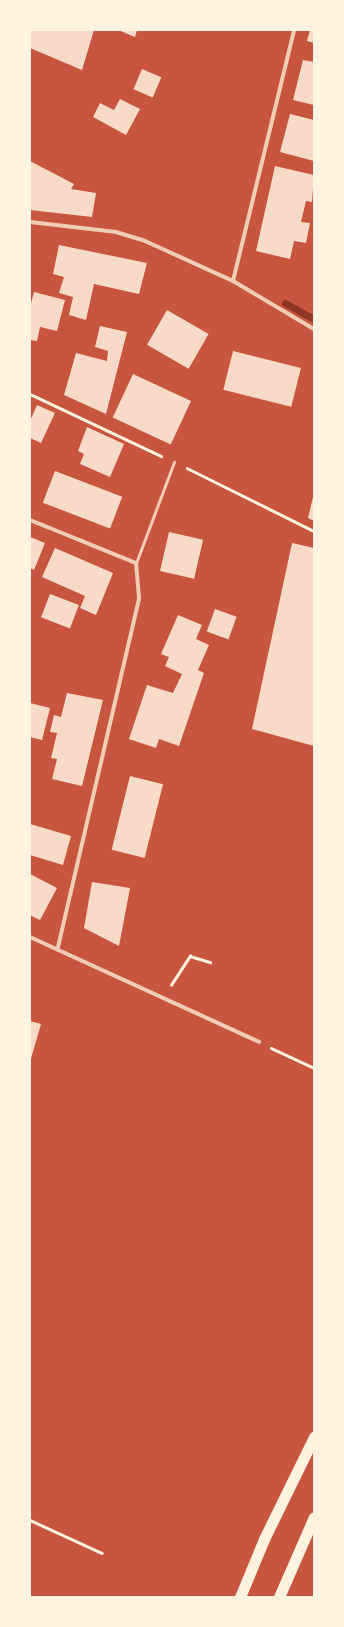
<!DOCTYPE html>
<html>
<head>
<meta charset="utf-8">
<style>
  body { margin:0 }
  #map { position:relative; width:344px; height:1627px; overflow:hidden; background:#c8553d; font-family:Georgia,serif }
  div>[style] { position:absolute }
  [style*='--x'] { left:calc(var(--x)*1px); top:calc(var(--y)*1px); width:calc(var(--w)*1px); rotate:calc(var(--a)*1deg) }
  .stream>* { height:7px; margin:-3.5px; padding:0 3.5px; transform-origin:3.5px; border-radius:3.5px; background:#8f3625 }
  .building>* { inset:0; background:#f7dbc8; transform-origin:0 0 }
  .path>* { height:2.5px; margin:-1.25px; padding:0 1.25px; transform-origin:1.25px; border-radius:1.25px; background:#fff3e0 }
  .service>* { height:3px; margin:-1.5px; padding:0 1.5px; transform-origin:1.5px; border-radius:1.5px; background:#f1ccb7 }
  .minor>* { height:4px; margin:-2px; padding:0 2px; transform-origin:2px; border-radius:2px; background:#f1ccb7 }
  .trunk>* { height:11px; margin:-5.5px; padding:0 5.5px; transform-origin:5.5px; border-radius:5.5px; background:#fff3e0 }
  span { translate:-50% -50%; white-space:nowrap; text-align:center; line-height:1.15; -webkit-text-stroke:3.5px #fff3e0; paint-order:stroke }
  .frame { position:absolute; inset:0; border:31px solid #fff3e0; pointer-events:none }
</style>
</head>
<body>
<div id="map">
  <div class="stream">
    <div style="--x:285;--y:303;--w:33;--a:29"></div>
  </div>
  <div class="building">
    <div style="clip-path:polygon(30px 30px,94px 30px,82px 70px,30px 48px)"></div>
    <div style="clip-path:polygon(118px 30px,137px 30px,135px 37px)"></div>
    <div style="clip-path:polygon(310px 30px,314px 30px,314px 43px,307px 41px)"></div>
    <div style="clip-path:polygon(303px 60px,314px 62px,314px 105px,293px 100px)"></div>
    <div style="left:142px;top:69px;width:21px;height:22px;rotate:23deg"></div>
    <div style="clip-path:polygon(120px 99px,140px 109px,126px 135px,93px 117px,100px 103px,114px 110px)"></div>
    <div style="clip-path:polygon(290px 114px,314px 120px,314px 161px,280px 152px)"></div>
    <div style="clip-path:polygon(30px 161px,74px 184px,71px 189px,96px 193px,92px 217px,30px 210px)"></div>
    <div style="clip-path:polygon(275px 166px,314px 175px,312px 202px,306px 201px,301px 222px,310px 223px,306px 243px,294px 241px,290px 259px,256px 251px)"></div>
    <div style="clip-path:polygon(59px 245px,147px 263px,139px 294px,94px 284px,86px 320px,69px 315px,73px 297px,59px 293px,64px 277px,53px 274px)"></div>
    <div style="clip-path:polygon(34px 292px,65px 300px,57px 331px,40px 327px,37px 341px,30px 340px,30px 307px)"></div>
    <div style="left:167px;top:310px;width:48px;height:40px;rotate:30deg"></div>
    <div style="clip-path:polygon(100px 326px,127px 332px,106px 414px,64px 395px,76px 353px,107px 361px,108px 351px,95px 347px)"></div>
    <div style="left:233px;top:351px;width:70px;height:40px;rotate:14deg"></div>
    <div style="left:133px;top:374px;width:64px;height:48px;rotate:25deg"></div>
    <div style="clip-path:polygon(37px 405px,55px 413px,41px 443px,30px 438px,30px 421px)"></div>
    <div style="clip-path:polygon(87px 427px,124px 444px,110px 477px,80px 464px,84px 454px,78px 451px)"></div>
    <div style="left:55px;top:471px;width:72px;height:34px;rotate:21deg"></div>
    <div style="clip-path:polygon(313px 497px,314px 497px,314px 521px,308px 518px)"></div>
    <div style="left:169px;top:532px;width:35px;height:40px;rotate:13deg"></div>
    <div style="clip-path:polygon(30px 537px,45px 543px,34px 570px,30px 568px)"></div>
    <div style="clip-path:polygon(292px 543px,314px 548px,314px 746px,252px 729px)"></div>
    <div style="clip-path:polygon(55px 548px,113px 573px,96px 615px,80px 608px,85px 596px,42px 577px)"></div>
    <div style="left:50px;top:594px;width:31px;height:25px;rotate:21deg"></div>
    <div style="left:215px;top:609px;width:23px;height:24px;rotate:20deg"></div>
    <div style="clip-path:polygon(178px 615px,202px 625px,196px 639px,209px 645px,198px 670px,204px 673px,179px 746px,159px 739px,156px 748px,129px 739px,147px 685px,173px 693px,182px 674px,165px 666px,169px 657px,161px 654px)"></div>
    <div style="clip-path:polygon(67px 693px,103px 700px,82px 786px,52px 779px,57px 759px,51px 758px,57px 733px,50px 732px,54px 715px,61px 717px)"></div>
    <div style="clip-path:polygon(30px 703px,50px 708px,42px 740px,30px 737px)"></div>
    <div style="left:130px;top:776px;width:34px;height:76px;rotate:14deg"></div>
    <div style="clip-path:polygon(30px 824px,71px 836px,63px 865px,30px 855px)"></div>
    <div style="clip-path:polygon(30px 874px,57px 888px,40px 920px,30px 915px)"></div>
    <div style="clip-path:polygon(92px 882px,130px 888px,119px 946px,84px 928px)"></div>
    <div style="clip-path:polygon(30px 1021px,41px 1024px,30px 1062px)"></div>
  </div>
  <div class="path">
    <div style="--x:30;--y:394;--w:145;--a:25.3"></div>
    <div style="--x:187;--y:468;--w:142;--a:26.4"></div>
    <div style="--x:171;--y:985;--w:35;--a:-57"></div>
    <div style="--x:190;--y:956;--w:21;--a:17"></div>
    <div style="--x:271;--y:1048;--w:47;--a:24.9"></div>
    <div style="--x:30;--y:1520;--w:79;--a:24.6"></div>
  </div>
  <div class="service">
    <div style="--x:136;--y:563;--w:108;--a:-69.4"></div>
  </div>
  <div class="minor">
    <div style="--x:30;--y:222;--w:87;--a:6.6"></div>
    <div style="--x:116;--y:232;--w:30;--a:17"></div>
    <div style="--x:145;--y:241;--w:97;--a:24.4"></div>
    <div style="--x:233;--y:281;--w:94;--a:30.7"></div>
    <div style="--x:233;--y:281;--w:258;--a:-76.3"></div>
    <div style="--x:30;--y:520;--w:114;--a:22.1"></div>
    <div style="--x:136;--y:563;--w:36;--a:85"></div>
    <div style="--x:139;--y:599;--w:360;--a:103.1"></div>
    <div style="--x:30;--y:937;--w:252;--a:24.6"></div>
  </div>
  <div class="trunk">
    <div style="--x:240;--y:1597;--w:63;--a:-67.5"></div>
    <div style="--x:264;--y:1539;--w:114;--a:-63.9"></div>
    <div style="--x:279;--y:1597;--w:87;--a:-66.4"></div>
  </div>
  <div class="frame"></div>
</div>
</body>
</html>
